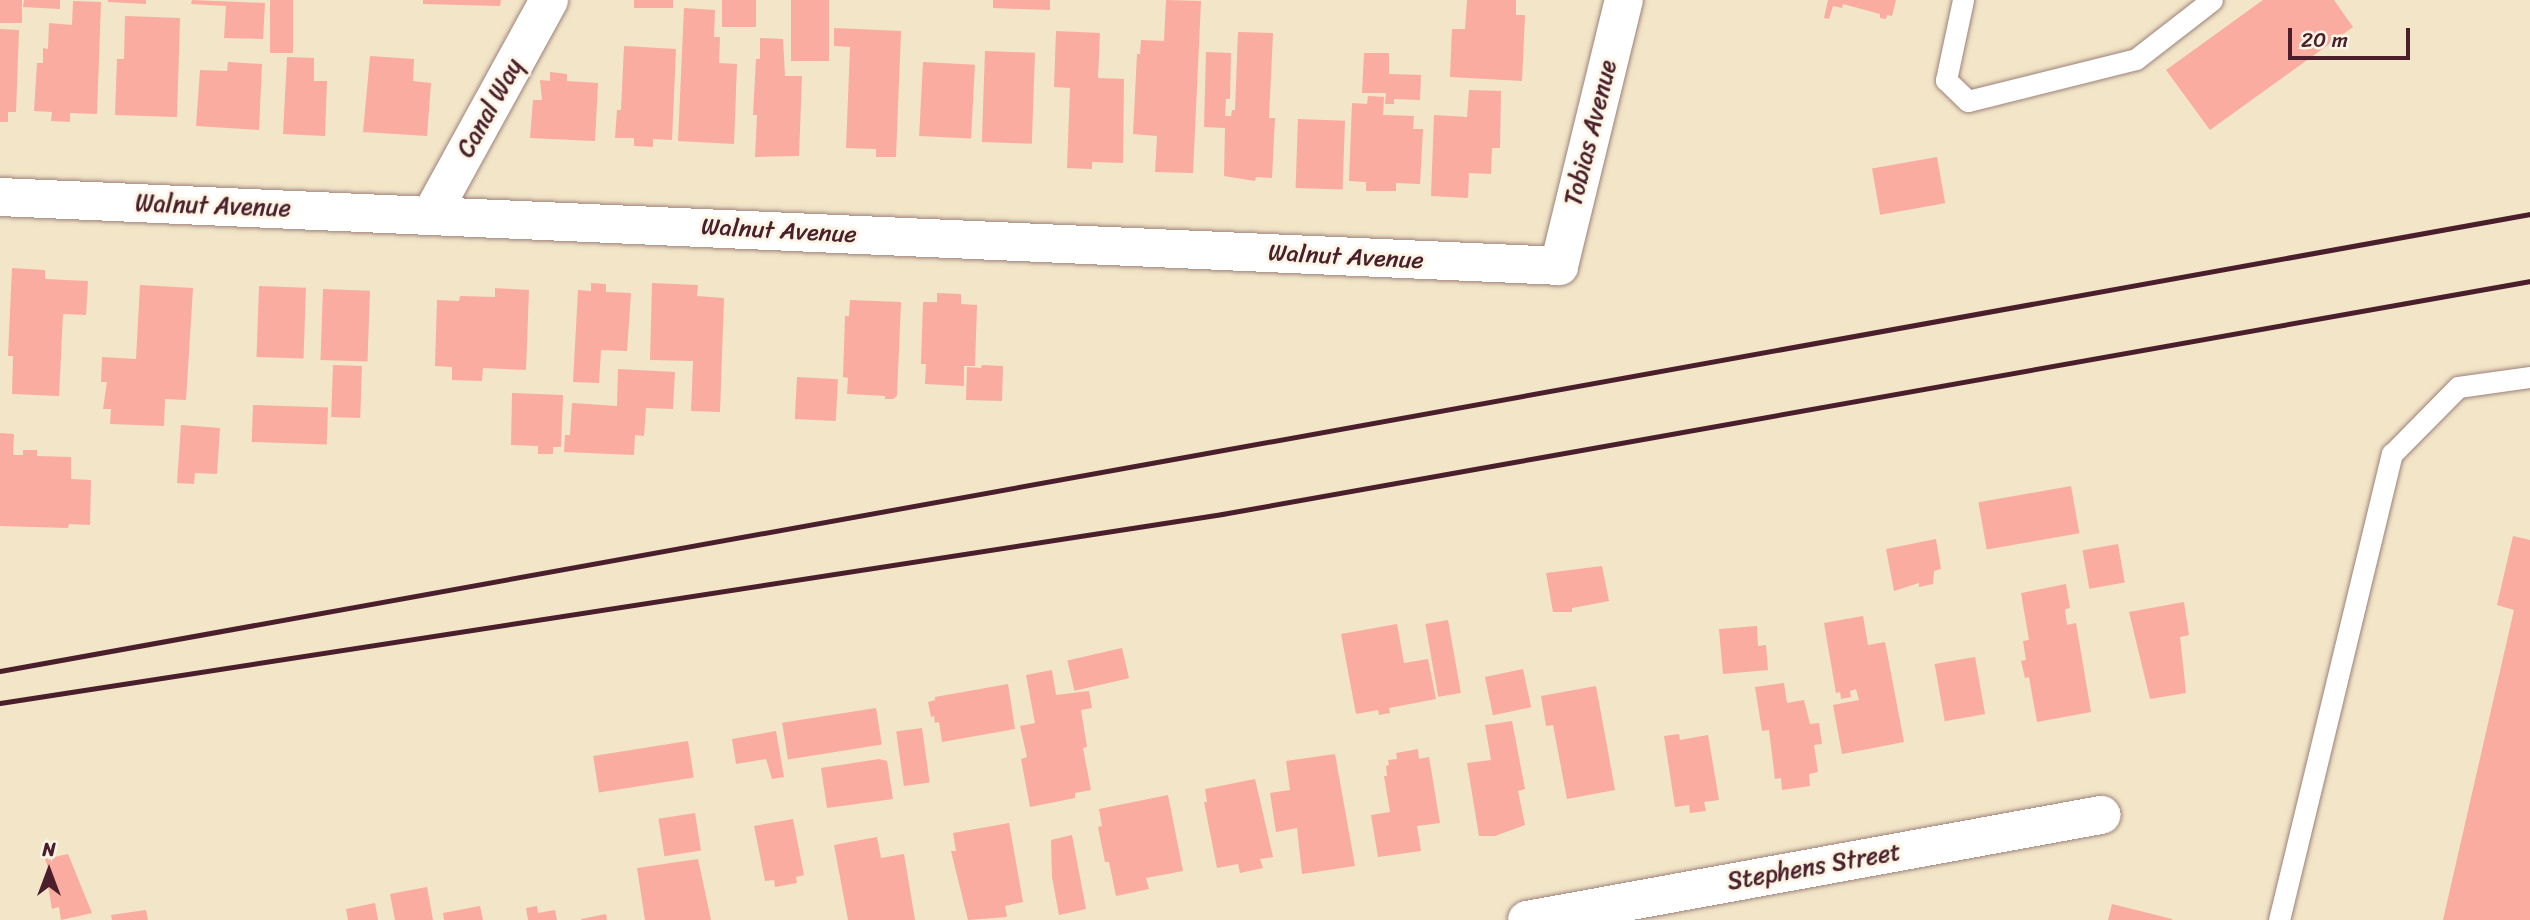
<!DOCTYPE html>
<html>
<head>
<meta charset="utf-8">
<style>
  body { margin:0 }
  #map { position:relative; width:2530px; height:920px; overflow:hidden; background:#f2e5c8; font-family:Sriracha,sans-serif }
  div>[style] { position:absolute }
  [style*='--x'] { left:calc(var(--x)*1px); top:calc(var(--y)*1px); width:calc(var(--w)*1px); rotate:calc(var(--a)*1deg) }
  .building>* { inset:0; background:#faaca0; transform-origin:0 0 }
  .roads { filter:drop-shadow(0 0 2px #9e827a) drop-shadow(0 0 2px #9e827a) }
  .service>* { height:21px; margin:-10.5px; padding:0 10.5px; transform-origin:10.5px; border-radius:10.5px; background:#fff }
  .minor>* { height:38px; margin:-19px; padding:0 19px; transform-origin:19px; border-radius:19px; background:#fff }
  .rail>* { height:5px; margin:-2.5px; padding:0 2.5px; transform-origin:2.5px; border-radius:2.5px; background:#4a1f2b }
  span { translate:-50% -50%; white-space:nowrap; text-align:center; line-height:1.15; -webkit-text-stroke:6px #fcf5e5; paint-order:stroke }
  .street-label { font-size:24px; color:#4a1f2b }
  .north { position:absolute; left:14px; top:836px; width:70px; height:70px; -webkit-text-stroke:5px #fcf5e5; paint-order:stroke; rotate:0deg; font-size:19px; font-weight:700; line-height:28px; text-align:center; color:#4a1f2b }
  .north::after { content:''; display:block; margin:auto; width:24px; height:32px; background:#4a1f2b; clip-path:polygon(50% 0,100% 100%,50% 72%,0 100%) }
  .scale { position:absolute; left:2288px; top:28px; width:122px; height:32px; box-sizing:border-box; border:4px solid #4a1f2b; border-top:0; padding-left:9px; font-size:21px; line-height:24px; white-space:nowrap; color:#4a1f2b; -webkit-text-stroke:5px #fcf5e5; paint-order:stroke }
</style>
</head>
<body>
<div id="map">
  <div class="building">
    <div style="left:0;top:0;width:22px;height:23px"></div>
    <div style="clip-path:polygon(24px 0,60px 0,60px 9px,23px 7px)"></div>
    <div style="clip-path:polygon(108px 0,146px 0,146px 4px,108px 2px)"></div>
    <div style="clip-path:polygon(192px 0,265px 3px,263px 39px,224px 38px,226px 6px,191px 4px)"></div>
    <div style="left:270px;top:0;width:23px;height:53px"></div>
    <div style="clip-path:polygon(423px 0,501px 0,500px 6px,423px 4px)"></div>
    <div style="left:634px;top:0;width:39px;height:8px"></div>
    <div style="left:722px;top:0;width:34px;height:27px"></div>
    <div style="left:791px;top:0;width:38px;height:61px"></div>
    <div style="clip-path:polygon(993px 0,1050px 0,1050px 10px,993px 8px)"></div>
    <div style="clip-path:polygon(1166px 0,1201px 1px,1193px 173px,1155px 172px,1157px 136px,1133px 134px,1137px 54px,1140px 54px,1141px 40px,1164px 41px)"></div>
    <div style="clip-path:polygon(1467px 0,1516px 0,1516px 15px,1525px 15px,1522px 81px,1450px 77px,1452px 29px,1465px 29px)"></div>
    <div style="clip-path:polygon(1828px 0,1896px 0,1892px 16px,1887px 15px,1886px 19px,1880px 18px,1880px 14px,1843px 4px,1842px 8px,1833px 6px,1829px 19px,1824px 18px)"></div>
    <div style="clip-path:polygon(2263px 0,2334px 0,2353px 27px,2210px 130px,2166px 70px)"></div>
    <div style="clip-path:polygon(73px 1px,101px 2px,97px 114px,70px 113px,70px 122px,51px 121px,52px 112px,34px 111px,37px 63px,43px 63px,43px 48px,48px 49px,49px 23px,72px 25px)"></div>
    <div style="clip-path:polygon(684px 8px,715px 10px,714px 37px,720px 37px,719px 63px,737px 64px,734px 144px,678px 141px)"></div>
    <div style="clip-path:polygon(125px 16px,180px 18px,177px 117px,115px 115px,117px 59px,124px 59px)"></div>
    <div style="clip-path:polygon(834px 28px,901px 31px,896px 157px,876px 157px,876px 149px,846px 148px,850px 47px,834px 46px)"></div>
    <div style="clip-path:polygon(0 29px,19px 30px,16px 112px,8px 112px,8px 122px,0 122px)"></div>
    <div style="clip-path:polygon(1056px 31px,1100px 33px,1098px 78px,1124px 79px,1123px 163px,1092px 162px,1092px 169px,1067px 168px,1070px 88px,1054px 87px)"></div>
    <div style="clip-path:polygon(1238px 32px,1273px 33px,1269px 118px,1275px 118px,1272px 178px,1256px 177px,1255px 181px,1224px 176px,1225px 128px,1204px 127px,1206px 52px,1231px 53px,1230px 99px,1226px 99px,1225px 116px,1231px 116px,1232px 110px,1235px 110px)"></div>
    <div style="clip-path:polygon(760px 38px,783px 39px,785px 76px,802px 76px,799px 156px,755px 157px,757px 115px,753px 115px,756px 59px,760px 59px)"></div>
    <div style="clip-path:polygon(624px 46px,676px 49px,672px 140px,653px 139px,653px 147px,634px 146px,634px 138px,615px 138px,617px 110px,621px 110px)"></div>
    <div style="left:985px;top:51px;width:50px;height:91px;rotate:2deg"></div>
    <div style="clip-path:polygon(1364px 53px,1389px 53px,1389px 74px,1421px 75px,1420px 100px,1394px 99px,1394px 104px,1385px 104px,1386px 93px,1362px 93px)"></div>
    <div style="clip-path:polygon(370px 56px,414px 59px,413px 81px,431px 83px,427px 136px,363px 132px)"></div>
    <div style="clip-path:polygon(287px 57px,314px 58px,314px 81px,327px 81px,325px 136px,283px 134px)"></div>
    <div style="clip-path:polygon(228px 62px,262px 64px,259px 130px,196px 126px,200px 70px,227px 71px)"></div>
    <div style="left:923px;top:62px;width:52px;height:74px;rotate:3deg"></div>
    <div style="clip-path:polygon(550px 72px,567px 74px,567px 81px,598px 83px,595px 141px,530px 138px,533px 100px,542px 100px,540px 80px,550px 81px)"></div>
    <div style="clip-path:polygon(1469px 90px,1501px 91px,1500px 148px,1492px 148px,1491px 174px,1469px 173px,1468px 198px,1431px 196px,1434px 115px,1467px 117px)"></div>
    <div style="clip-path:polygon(1368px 96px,1384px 97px,1383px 115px,1414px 116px,1413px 129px,1423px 129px,1420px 184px,1396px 183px,1396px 191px,1366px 191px,1366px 182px,1349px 181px,1352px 103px,1367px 104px)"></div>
    <div style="left:1298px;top:119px;width:47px;height:69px;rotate:2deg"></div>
    <div style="left:1937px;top:157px;width:47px;height:66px;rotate:80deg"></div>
    <div style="clip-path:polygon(12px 268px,45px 270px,45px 279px,88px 281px,86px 315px,63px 314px,59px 396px,12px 394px,13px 356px,8px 356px)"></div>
    <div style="clip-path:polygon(591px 283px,606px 284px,606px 292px,631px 293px,627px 351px,601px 350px,599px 383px,573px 382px,578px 290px,591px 291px)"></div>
    <div style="clip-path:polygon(652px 283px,698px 285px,697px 296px,724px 298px,720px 412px,691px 411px,693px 361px,650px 360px)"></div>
    <div style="clip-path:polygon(140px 285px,193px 288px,186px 400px,165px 399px,164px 426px,110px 424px,111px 409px,103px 409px,107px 382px,101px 382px,102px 357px,136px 359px)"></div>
    <div style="left:259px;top:286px;width:47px;height:71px;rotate:2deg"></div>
    <div style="clip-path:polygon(495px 288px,529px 290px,526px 370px,483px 368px,482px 381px,452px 380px,452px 367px,435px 366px,437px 300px,459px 301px,460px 296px,495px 297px)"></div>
    <div style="left:323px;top:289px;width:47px;height:71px;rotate:2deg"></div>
    <div style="clip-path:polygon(937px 293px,961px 294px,961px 304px,977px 305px,975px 366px,964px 366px,964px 386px,925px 384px,926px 364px,921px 364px,923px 302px,937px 302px)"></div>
    <div style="clip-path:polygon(850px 300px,901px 302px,897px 396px,893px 399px,885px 399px,885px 396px,847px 394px,848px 378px,843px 377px,845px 316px,849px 316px)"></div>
    <div style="left:333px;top:365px;width:29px;height:52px;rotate:2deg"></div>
    <div style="clip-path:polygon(982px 365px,1003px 366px,1002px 401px,966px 400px,967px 367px,981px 368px)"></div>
    <div style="clip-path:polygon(618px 369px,675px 372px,673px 409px,646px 408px,644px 436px,635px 435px,634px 455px,564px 452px,565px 435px,570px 435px,572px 403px,617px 406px)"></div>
    <div style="left:797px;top:377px;width:41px;height:42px;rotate:3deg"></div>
    <div style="clip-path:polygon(512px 393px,563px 395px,561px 447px,553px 447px,553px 454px,538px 454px,538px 446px,511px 445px)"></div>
    <div style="left:253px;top:405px;width:75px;height:37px;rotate:2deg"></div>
    <div style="clip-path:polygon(181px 425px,220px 428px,217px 474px,195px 473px,194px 484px,177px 483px)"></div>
    <div style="clip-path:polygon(0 433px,14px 434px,13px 455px,23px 455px,23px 450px,37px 450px,37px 456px,71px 457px,71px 479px,91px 480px,90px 525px,69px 524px,68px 528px,0 526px)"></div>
    <div style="left:2071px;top:486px;width:48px;height:94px;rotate:80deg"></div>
    <div style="clip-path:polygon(2513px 536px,2530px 540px,2530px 920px,2443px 920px,2514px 610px,2497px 605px)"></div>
    <div style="clip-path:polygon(1936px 539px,1941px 569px,1934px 571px,1933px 584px,1919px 587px,1919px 583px,1894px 591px,1886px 549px)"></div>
    <div style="left:2118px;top:544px;width:39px;height:36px;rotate:80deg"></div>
    <div style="clip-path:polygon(1602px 566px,1609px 601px,1572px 608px,1572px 612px,1553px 612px,1546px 573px)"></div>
    <div style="clip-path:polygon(2066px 584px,2070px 608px,2065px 609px,2067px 625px,2076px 623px,2091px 712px,2037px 722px,2029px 677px,2025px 678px,2021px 661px,2026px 660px,2023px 641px,2029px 640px,2021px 593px)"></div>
    <div style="clip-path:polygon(2184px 602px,2189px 635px,2180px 637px,2186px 693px,2150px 699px,2129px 612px)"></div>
    <div style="clip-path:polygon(1863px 616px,1868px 645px,1885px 642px,1904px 742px,1842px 754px,1833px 705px,1859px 700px,1856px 689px,1850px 691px,1851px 697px,1841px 699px,1840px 692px,1836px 693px,1824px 623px)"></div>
    <div style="left:1448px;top:620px;width:74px;height:23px;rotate:80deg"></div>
    <div style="clip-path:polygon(1397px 624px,1404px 663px,1428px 659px,1436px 699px,1389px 708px,1390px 713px,1379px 715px,1378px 710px,1356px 714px,1341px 634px)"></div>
    <div style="clip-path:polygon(1757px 626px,1758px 646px,1766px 645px,1768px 670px,1723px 674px,1719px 629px)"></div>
    <div style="left:1122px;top:648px;width:31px;height:56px;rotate:77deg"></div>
    <div style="left:1975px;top:657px;width:58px;height:41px;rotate:80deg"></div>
    <div style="left:1523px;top:669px;width:39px;height:39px;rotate:78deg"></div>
    <div style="clip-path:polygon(1052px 670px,1056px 695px,1089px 691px,1092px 708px,1081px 710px,1087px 747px,1083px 748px,1091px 790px,1075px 793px,1075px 798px,1030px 807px,1021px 759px,1027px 757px,1020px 726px,1035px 723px,1026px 675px)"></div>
    <div style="clip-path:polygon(1784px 683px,1787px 703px,1804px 700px,1810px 724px,1819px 723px,1822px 744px,1814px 745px,1818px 772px,1809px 774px,1810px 786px,1782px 790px,1781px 778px,1775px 779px,1769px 730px,1762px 731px,1755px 687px)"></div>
    <div style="clip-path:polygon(1008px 684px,1015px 729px,942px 742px,939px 722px,935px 723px,934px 716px,931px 717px,928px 702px,935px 700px,935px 697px)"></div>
    <div style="clip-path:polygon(1596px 686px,1615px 790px,1567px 799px,1553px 725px,1546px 726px,1541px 696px)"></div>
    <div style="left:876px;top:708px;width:37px;height:95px;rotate:81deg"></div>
    <div style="clip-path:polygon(1512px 721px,1525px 789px,1518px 791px,1525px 825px,1495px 836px,1479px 836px,1467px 763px,1491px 760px,1485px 725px)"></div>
    <div style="left:922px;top:728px;width:55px;height:26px;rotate:82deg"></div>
    <div style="clip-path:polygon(776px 731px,784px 777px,772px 779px,766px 759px,736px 764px,732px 739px)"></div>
    <div style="clip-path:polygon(1679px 734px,1680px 740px,1708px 735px,1719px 800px,1704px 802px,1706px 811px,1690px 813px,1689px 805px,1675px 807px,1664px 736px)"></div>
    <div style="left:688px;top:741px;width:37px;height:96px;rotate:81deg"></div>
    <div style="clip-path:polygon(1418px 749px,1419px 759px,1429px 757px,1440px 823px,1417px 826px,1421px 851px,1378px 857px,1371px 815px,1390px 812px,1384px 776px,1387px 776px,1386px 766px,1389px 765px,1388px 760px,1397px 759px,1396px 753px)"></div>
    <div style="clip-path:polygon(1335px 754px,1355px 866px,1302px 874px,1297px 828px,1276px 832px,1270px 793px,1290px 790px,1286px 761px)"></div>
    <div style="clip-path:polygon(879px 759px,887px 761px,893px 799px,827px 808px,821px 768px)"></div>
    <div style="clip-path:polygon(1255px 779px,1273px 857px,1260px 859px,1263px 868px,1240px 873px,1238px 864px,1217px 868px,1204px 802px,1207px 802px,1205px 789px)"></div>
    <div style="clip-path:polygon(1168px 795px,1183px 871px,1146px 878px,1149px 889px,1116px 896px,1109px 862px,1105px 862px,1098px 827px,1102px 826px,1099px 809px)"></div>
    <div style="left:695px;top:813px;width:38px;height:37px;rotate:81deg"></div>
    <div style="clip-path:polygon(793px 819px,804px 875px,796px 877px,797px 883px,775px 887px,774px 880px,765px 881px,754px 826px)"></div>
    <div style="clip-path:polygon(1009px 823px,1023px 902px,1005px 906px,1007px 917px,968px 920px,951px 851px,956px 851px,953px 833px)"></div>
    <div style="clip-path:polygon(1072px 835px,1086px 909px,1059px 915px,1052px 877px,1051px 840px)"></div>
    <div style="clip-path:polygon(877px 837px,881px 858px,904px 854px,915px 920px,848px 920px,834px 845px)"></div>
    <div style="clip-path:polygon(68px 854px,92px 913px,61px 920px,59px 907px,52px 909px,46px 874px,50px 874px,45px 859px)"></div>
    <div style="clip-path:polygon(698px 859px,711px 920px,645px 920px,637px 868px)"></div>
    <div style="clip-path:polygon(427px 887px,433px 920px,395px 920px,390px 894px)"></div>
    <div style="clip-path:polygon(375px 903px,378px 920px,348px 920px,346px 909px)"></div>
    <div style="clip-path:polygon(2112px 904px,2172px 919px,2172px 920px,2108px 920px)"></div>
    <div style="clip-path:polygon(480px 906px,483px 920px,444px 920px,443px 913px)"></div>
    <div style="clip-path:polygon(537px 906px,538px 913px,555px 910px,557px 920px,528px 920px,526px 908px)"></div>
    <div style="clip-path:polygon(146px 910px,148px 920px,112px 920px,111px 915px)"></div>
    <div style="clip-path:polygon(606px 914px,607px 920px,581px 920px,581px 919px)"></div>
  </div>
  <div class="roads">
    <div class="service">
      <div style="--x:1963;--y:0;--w:82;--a:102"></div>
      <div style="--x:1946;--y:80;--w:30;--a:44"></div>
      <div style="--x:1968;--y:101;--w:173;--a:-14"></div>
      <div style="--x:2136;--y:59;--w:96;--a:-37.8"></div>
      <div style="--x:2279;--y:920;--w:480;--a:-76.4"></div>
      <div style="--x:2392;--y:454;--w:94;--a:-45.4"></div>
      <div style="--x:2458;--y:387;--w:73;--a:-7.9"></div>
    </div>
    <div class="minor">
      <div style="--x:0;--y:197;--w:1561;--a:2.53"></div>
      <div style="--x:1559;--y:266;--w:274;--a:-76.3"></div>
      <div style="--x:431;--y:215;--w:245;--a:-61.2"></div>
      <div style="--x:1527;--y:920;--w:584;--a:-10.37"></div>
    </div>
  </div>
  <div class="rail">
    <div style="--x:0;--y:671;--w:2571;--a:-10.24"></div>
    <div style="--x:0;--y:703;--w:1237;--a:-8.79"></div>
    <div style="--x:1222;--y:514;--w:1329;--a:-10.1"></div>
  </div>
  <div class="street-label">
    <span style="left:490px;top:108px;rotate:-61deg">Canal Way</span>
    <span style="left:1591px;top:133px;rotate:-76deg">Tobias Avenue</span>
    <span style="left:213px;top:206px;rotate:2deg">Walnut Avenue</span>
    <span style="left:779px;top:231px;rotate:3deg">Walnut Avenue</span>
    <span style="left:1346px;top:257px;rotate:3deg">Walnut Avenue</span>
    <span style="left:1814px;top:867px;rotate:-10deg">Stephens Street</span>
  </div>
  <div class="north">N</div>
  <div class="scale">20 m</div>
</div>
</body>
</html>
